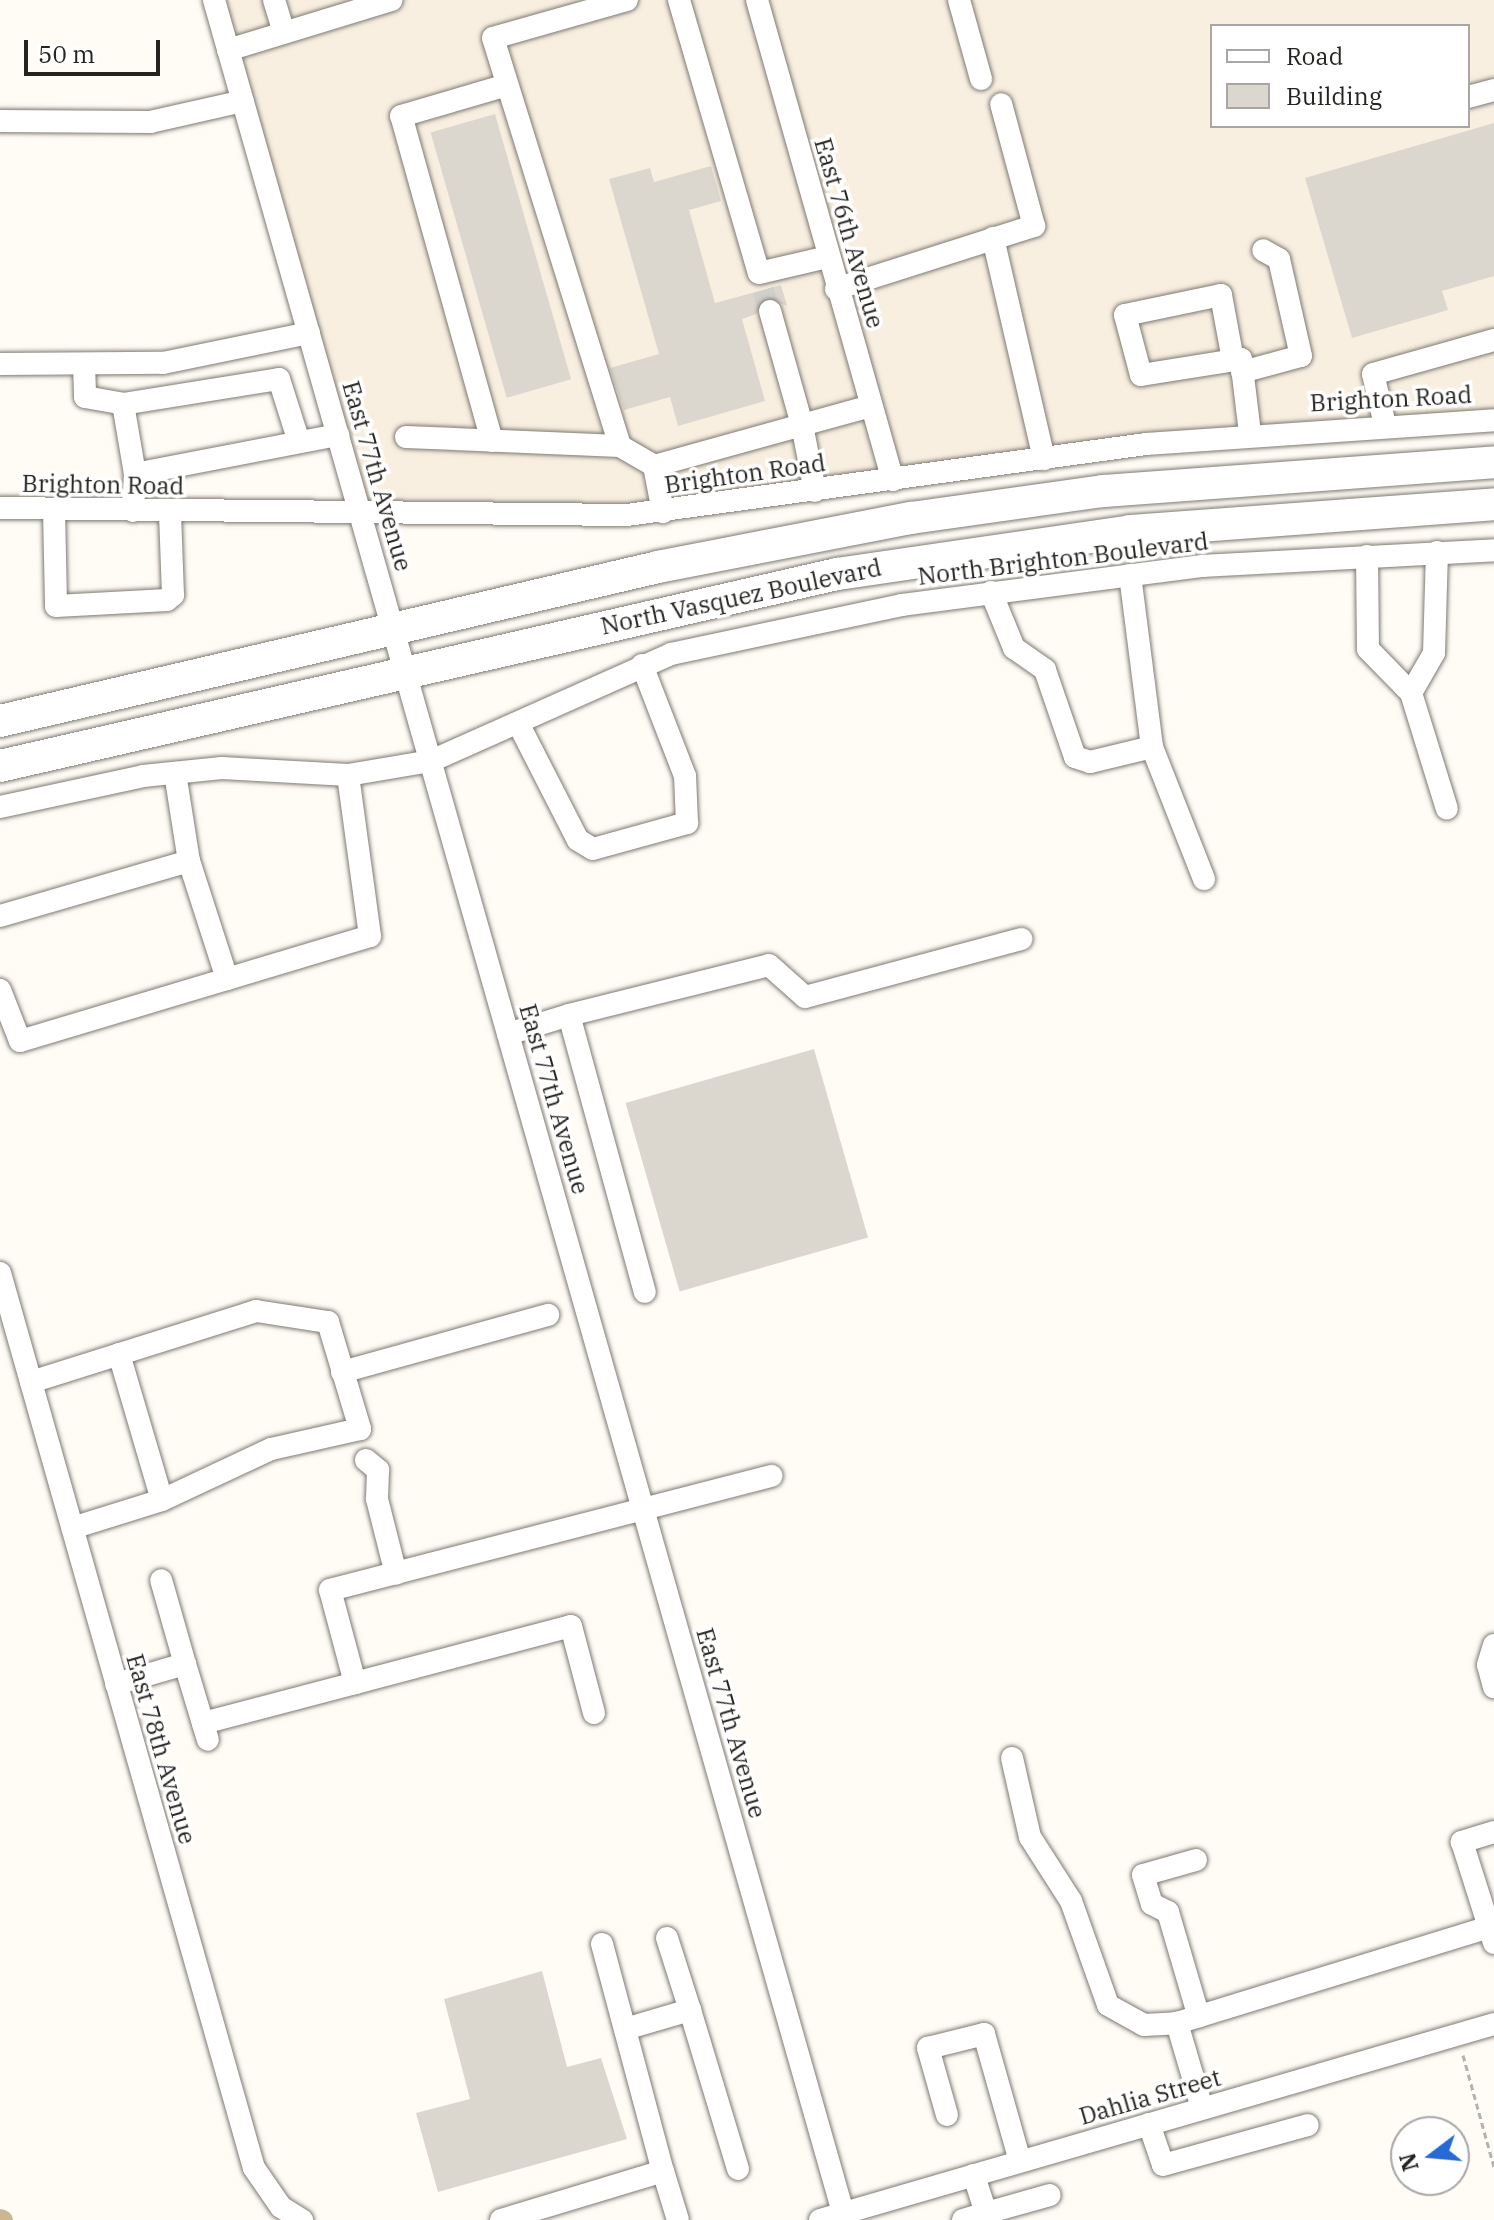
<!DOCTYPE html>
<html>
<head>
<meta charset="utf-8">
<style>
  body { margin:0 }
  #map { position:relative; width:1494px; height:2220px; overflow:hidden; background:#fffbf5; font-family:"IBM Plex Serif",serif }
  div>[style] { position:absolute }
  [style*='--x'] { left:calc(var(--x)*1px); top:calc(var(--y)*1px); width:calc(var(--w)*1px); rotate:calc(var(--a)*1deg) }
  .built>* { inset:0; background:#f8efe0 }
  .canal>* { height:20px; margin:-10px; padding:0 10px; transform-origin:10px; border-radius:10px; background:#ccb795 }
  .building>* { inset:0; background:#dbd7cf; transform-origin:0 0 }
  .minor-tunnel>* { height:22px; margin-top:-11px; transform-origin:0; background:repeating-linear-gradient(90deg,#d3d0cb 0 22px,transparent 0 33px) }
  .path>* { height:3px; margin-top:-1.5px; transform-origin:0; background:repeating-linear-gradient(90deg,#b5b2ad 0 6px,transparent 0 10px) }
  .roads { filter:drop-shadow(0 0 2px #7e7a73) drop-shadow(0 0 2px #7e7a73) }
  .minor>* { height:22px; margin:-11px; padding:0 11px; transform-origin:11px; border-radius:11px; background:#fff }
  .highway>* { height:32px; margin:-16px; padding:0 16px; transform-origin:16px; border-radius:16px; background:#fff }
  span { translate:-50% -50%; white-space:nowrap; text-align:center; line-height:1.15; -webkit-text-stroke:7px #fff; paint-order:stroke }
  .street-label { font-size:24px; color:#252421 }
  .legend { position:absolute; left:1210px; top:24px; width:260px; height:104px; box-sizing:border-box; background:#fff; border:2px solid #a8a7a6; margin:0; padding:10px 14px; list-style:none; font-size:24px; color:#252421 }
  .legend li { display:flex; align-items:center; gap:16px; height:40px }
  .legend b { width:40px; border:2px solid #a8a7a6 }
  .north { position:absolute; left:1390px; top:2116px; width:80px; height:80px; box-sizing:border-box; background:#fff; border:2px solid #a8a7a6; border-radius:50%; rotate:254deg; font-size:22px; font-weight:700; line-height:32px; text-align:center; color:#252421 }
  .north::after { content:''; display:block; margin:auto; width:28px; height:36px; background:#2769d6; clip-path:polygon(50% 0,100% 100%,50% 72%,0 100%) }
  .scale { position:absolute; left:24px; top:40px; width:136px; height:36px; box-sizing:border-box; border:4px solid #252421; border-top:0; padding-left:10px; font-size:24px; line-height:28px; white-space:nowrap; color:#252421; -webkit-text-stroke:6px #fff; paint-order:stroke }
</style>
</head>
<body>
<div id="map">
  <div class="built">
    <div style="clip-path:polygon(evenodd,213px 0,1494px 0,1494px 420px,1370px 426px,741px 503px,367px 515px,213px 0,1212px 26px,1468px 26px,1468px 126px,1212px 126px,1212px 26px)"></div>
  </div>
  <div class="canal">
    <div style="--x:0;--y:2219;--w:3;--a:18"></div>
  </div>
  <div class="building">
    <div style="left:495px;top:114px;width:276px;height:67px;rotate:74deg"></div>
    <div style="clip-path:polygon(1494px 123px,1494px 276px,1442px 291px,1448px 310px,1352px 338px,1305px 178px)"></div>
    <div style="clip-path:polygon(711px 166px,721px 201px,689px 210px,715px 303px,781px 285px,787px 306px,766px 298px,756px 314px,742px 319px,765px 401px,678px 426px,670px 397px,624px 410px,610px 368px,659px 354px,609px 179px,650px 168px,654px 182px)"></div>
    <div style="left:814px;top:1049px;width:196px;height:196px;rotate:74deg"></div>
    <div style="clip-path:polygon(542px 1971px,567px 2067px,601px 2058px,627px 2139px,438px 2192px,416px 2113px,470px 2099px,444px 1999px)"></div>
  </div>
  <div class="minor-tunnel">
    <div style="--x:763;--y:290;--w:22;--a:72"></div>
  </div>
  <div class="path">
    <div style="--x:1463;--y:2055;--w:116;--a:74.5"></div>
  </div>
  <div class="roads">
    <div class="minor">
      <div style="--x:214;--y:0;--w:2308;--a:74.13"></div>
      <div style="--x:274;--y:0;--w:34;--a:73"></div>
      <div style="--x:627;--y:0;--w:139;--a:164.2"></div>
      <div style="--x:493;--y:38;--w:427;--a:72.7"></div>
      <div style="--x:620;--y:446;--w:39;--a:30"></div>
      <div style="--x:654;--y:466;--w:47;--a:78.9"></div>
      <div style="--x:679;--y:0;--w:284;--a:73.7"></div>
      <div style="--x:759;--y:273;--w:71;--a:-13.1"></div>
      <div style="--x:757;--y:0;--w:499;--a:74.2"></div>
      <div style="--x:959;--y:0;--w:82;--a:74.4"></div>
      <div style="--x:228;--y:50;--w:171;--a:-17"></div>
      <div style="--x:1468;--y:97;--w:27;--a:-15"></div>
      <div style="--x:0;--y:121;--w:150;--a:0.4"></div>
      <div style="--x:150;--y:122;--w:95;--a:-12.7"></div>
      <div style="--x:993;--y:238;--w:227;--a:77"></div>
      <div style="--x:836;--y:289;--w:208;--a:-17.7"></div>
      <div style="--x:1034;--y:226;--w:126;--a:-105.1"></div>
      <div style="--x:770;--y:311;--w:118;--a:74.3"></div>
      <div style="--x:802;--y:425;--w:72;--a:-15.4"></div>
      <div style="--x:1233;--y:360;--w:66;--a:-100.5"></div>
      <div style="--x:1221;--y:295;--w:98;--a:168.2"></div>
      <div style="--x:1125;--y:315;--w:62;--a:75.1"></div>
      <div style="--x:1141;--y:375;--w:101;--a:-9.1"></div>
      <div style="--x:1241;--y:359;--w:75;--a:83.1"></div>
      <div style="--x:0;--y:364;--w:163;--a:-0.4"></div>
      <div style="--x:163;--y:363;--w:149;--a:-11.6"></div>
      <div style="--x:84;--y:365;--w:32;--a:88"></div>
      <div style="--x:85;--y:397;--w:39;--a:10"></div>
      <div style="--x:1242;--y:372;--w:61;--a:-15.2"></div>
      <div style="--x:1301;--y:356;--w:99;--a:-102.8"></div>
      <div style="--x:1279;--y:259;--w:18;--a:-151"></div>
      <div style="--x:1385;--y:425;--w:52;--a:-103.2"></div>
      <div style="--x:1373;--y:374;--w:126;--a:-15.7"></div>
      <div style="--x:406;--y:437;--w:214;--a:2.4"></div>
      <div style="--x:492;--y:441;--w:337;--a:-105.6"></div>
      <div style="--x:401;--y:116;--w:110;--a:-16.3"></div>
      <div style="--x:654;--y:466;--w:154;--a:-15.5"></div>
      <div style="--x:802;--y:425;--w:67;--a:78.9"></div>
      <div style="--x:135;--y:474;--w:71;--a:-99.7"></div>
      <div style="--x:123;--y:404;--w:158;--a:-9.1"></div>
      <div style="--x:279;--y:379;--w:66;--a:72.4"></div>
      <div style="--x:0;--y:508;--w:627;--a:0.64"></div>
      <div style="--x:627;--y:515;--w:524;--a:-7.79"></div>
      <div style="--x:1146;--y:444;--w:349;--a:-3.9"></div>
      <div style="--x:54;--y:509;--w:97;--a:88.8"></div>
      <div style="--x:56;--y:606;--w:111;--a:-3.1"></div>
      <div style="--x:167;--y:600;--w:8;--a:-40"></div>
      <div style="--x:173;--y:595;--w:83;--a:-92.1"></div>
      <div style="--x:133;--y:511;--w:37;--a:-87"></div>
      <div style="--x:135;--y:474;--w:207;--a:-10.9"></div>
      <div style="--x:1367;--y:556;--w:93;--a:89.4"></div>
      <div style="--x:1368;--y:649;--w:62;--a:45.7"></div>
      <div style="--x:1411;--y:693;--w:46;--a:-60.1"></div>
      <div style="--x:1434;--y:653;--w:101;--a:-88.3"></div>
      <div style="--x:1130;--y:575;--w:173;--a:82.7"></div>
      <div style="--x:1152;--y:747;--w:142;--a:68.5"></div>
      <div style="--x:991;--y:592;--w:61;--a:67.7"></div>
      <div style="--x:1014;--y:648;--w:38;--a:35"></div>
      <div style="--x:1045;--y:670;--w:92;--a:71"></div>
      <div style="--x:1075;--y:757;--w:16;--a:18"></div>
      <div style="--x:1090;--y:762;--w:64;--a:-13.6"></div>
      <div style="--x:1411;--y:693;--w:121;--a:72.8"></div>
      <div style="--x:518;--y:723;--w:131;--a:62.9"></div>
      <div style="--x:578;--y:840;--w:17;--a:31"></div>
      <div style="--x:593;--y:849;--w:98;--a:-15.5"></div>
      <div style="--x:687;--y:823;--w:47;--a:-92.4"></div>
      <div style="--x:685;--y:776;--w:119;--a:-111.2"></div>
      <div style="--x:175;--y:773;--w:89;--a:81"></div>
      <div style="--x:0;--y:807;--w:146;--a:-12.2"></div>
      <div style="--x:143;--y:776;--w:79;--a:-5.8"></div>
      <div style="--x:222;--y:768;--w:126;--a:3.2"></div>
      <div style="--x:348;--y:775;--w:84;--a:-9.6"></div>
      <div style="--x:431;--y:761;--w:263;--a:-24"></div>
      <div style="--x:671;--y:654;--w:236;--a:-12"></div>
      <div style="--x:902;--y:605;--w:304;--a:-7.4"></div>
      <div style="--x:1203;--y:566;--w:291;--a:-3.1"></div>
      <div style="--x:0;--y:916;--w:197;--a:-16.2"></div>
      <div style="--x:189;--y:861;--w:124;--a:72.1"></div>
      <div style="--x:227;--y:979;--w:216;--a:163.3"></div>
      <div style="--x:20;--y:1041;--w:55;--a:-111.4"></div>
      <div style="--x:227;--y:979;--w:149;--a:-16.7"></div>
      <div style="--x:370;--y:936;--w:162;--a:-97.8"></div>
      <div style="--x:569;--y:1015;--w:206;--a:-14"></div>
      <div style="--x:769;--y:965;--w:48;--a:41.6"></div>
      <div style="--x:805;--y:997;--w:224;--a:-15"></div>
      <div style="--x:508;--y:1034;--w:64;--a:-17.3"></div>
      <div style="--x:569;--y:1015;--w:287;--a:74.7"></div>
      <div style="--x:0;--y:1273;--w:930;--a:74.16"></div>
      <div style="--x:254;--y:2168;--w:47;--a:55.3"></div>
      <div style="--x:281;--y:2207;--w:25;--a:32"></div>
      <div style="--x:119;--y:1354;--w:152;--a:73.6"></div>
      <div style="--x:342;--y:1372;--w:214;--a:-15.5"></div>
      <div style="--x:31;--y:1382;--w:236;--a:-17.5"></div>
      <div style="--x:256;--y:1311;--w:73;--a:8.7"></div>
      <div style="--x:328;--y:1322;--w:112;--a:73.3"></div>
      <div style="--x:360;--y:1429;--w:91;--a:167.3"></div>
      <div style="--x:271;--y:1449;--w:120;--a:154.9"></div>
      <div style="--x:162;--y:1500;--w:94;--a:162.7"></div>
      <div style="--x:366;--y:1460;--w:16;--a:40"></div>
      <div style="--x:378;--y:1470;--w:29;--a:92"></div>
      <div style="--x:377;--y:1499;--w:77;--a:75.8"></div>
      <div style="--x:1494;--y:1645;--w:21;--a:107"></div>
      <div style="--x:1488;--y:1665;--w:23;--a:75"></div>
      <div style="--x:185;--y:1664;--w:79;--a:73.2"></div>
      <div style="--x:355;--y:1683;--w:223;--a:-14.8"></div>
      <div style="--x:571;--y:1626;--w:90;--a:75.2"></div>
      <div style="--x:116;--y:1684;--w:72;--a:-16.2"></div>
      <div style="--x:185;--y:1664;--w:87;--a:-105.9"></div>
      <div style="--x:203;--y:1723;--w:157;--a:-14.7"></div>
      <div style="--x:355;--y:1683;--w:96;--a:-105"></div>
      <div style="--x:330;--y:1590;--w:456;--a:-14.5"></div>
      <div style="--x:1012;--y:1758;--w:81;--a:77.2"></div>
      <div style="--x:1030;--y:1837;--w:76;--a:57.4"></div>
      <div style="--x:1071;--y:1901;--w:110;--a:70.4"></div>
      <div style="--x:1108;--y:2005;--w:41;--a:29.1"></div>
      <div style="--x:1144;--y:2025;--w:33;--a:-3"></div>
      <div style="--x:1494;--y:1832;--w:34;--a:163"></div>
      <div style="--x:1462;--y:1842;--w:106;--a:72.4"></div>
      <div style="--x:1196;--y:1860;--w:55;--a:164.2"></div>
      <div style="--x:1143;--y:1875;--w:30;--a:73"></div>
      <div style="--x:1152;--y:1904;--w:18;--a:27"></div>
      <div style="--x:1168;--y:1912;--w:109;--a:73.6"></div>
      <div style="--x:667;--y:1938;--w:76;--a:72.3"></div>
      <div style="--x:602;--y:1944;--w:235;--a:75"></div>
      <div style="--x:625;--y:2029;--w:68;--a:-16.3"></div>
      <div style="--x:690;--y:2010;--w:166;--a:73.2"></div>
      <div style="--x:1202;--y:2108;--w:89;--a:-106.4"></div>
      <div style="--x:1177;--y:2023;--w:326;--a:-17.1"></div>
      <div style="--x:947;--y:2115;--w:70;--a:-105.8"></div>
      <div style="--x:928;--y:2048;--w:58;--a:-14"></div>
      <div style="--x:984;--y:2034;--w:132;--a:74.2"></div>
      <div style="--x:1149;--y:2124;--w:43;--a:71.1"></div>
      <div style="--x:1163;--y:2165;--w:150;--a:-15.4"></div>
      <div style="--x:501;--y:2220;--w:169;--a:-16.8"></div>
      <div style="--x:663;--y:2171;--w:51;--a:73"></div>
      <div style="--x:820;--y:2220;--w:702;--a:-16.21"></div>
      <div style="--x:963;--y:2220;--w:24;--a:-17"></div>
      <div style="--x:986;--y:2213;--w:40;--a:-108"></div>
      <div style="--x:988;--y:2220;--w:7;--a:-106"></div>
      <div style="--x:986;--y:2213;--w:66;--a:-15.7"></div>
    </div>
    <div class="highway">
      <div style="--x:0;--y:721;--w:676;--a:-13.17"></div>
      <div style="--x:658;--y:567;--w:258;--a:-11"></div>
      <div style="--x:911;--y:518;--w:194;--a:-8"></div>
      <div style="--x:1103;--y:491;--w:392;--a:-4.2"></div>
      <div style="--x:0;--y:766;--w:859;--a:-12.92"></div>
      <div style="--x:837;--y:574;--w:296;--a:-8.3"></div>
      <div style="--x:1130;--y:531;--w:365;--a:-4.2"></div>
    </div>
  </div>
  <div class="street-label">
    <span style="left:849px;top:233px;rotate:74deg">East 76th Avenue</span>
    <span style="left:1391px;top:399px;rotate:-3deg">Brighton Road</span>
    <span style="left:745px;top:474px;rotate:-8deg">Brighton Road</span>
    <span style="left:377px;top:476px;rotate:74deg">East 77th Avenue</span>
    <span style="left:103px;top:485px;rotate:1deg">Brighton Road</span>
    <span style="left:1063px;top:559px;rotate:-7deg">North Brighton Boulevard</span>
    <span style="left:741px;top:597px;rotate:-12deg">North Vasquez Boulevard</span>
    <span style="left:554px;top:1099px;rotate:74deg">East 77th Avenue</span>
    <span style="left:731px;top:1723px;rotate:74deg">East 77th Avenue</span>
    <span style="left:161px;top:1749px;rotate:74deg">East 78th Avenue</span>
    <span style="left:1150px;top:2097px;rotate:-16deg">Dahlia Street</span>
  </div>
  <ul class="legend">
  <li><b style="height:10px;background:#fff"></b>Road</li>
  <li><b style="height:22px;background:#dbd7cf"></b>Building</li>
  </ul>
  <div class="north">N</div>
  <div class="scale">50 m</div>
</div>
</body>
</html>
